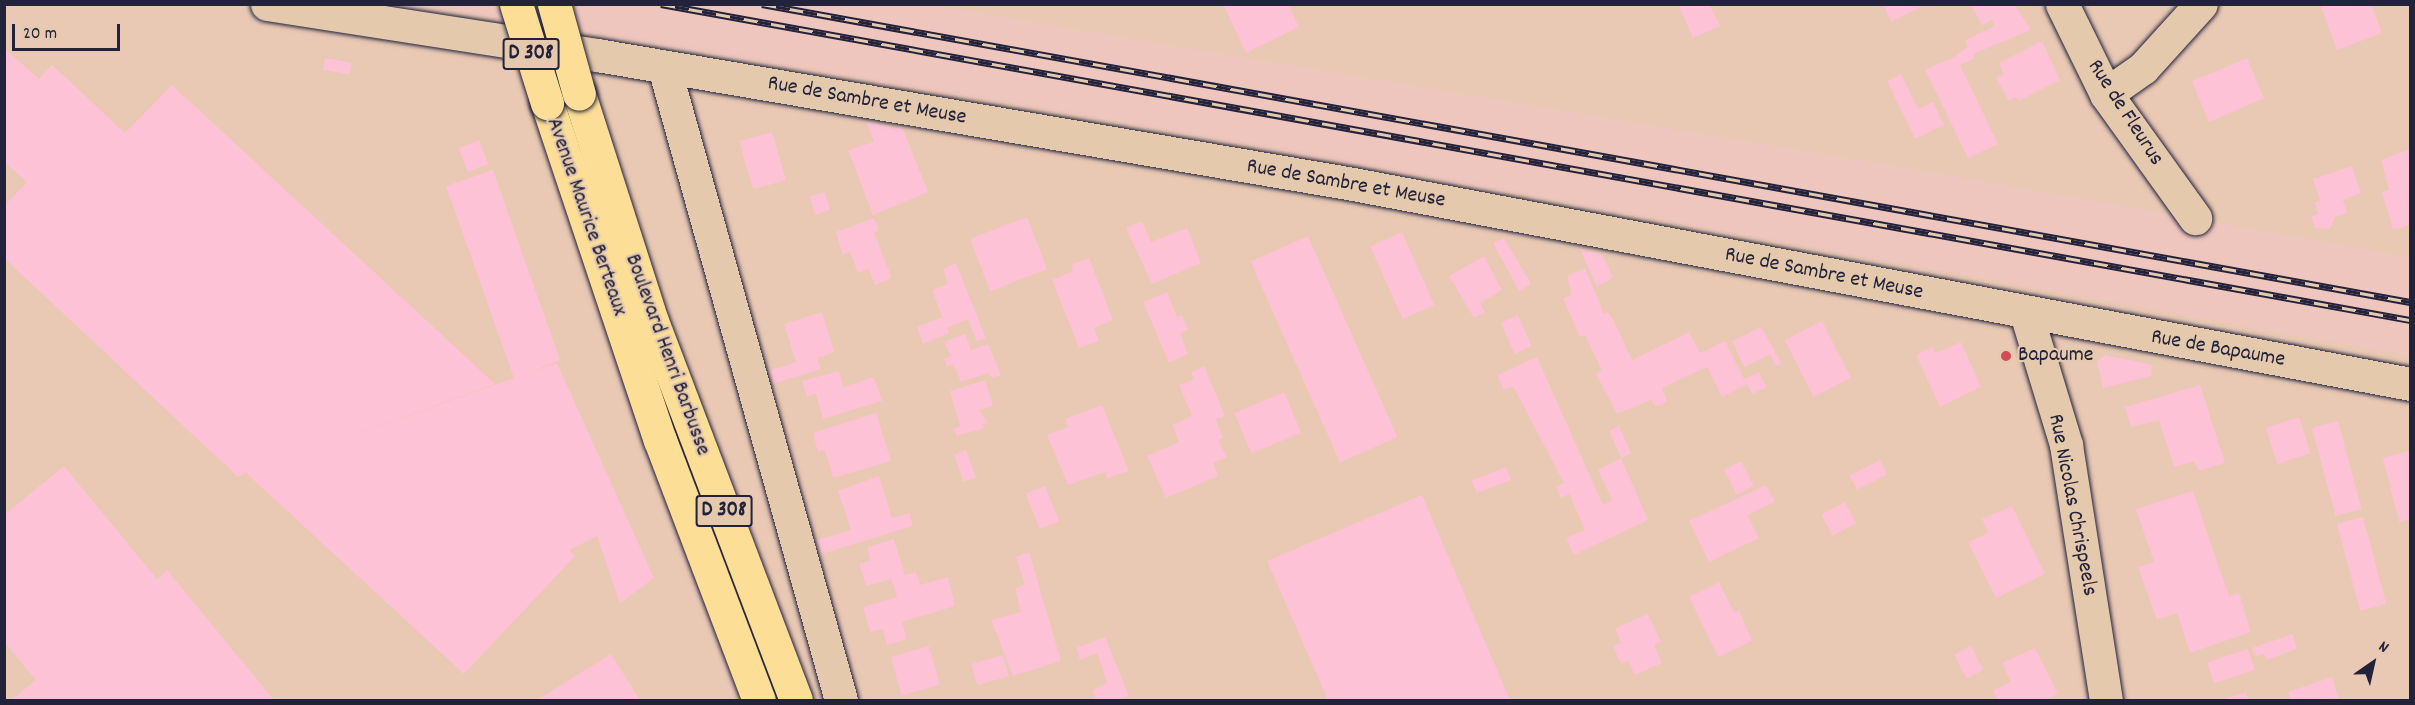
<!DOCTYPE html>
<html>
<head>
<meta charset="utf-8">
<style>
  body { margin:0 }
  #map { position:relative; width:2415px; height:705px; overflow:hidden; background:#e9c8b4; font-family:Dekko,sans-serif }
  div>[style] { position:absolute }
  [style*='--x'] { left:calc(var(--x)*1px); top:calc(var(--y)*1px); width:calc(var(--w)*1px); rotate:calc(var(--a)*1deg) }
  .built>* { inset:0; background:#efc6be }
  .building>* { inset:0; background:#fdc2d5; transform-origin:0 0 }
  .roads { filter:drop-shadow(0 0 2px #22223b) drop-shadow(0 0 2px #22223b) }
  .street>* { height:33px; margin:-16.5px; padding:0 16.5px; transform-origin:16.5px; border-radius:16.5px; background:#e4c9ac }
  .primary>* { height:33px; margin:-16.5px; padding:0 16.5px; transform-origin:16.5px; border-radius:16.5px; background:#fcde96 }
  .rail>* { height:7px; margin-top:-3.5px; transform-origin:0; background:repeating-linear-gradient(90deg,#e4c9ac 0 14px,#22223b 0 28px); box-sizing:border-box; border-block:2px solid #22223b }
  .bridges { filter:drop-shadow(0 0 2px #22223b) drop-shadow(0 0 2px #22223b) }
  .primary-bridge>* { height:33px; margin:-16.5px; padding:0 16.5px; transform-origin:16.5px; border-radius:16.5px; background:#fcde96 }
  .dots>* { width:16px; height:16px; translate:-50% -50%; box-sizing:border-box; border:3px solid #e4c9ac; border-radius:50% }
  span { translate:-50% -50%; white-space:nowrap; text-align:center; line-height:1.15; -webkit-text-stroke:4.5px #e4c9ac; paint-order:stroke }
  .shield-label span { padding:2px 4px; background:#e4c9ac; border:2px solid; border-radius:4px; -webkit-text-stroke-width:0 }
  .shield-label { font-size:21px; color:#22223b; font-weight:700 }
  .street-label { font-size:22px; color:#22223b }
  .poi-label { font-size:22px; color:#22223b }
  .left { translate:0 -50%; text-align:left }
  .frame { position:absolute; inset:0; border:6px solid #22223b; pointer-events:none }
  .north { position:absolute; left:2343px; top:633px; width:60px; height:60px; -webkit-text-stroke:4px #e4c9ac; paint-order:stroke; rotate:34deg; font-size:16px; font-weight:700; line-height:24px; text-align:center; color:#22223b }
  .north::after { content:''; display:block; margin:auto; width:21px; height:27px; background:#22223b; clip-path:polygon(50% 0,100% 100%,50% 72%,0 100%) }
  .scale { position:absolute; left:12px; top:24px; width:108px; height:27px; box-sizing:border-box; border:3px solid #22223b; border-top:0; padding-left:8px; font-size:18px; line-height:21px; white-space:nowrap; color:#22223b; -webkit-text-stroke:4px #e4c9ac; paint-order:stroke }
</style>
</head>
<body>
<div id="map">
  <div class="built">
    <div style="clip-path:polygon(420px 5px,931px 5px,1942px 174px,2410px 257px,2410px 356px,1189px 134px)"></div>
  </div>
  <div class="building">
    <div style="clip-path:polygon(1223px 4px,1288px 4px,1299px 27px,1246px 53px)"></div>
    <div style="clip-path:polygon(1678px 4px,1709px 4px,1720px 26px,1693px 38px)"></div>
    <div style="clip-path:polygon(1883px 4px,1926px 4px,1891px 22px)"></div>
    <div style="clip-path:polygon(2320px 4px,2371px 4px,2382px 33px,2337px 50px)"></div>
    <div style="clip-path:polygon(1971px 5px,2015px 5px,2031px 30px,1973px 54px,1975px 58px,1960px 65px,1998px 144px,1968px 158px,1925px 70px,1954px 57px,1967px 47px,1965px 40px,1995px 26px,1992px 20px,1982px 25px)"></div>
    <div style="clip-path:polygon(2042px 41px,2060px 80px,2018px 101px,2016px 97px,2009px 101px,1996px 78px,2004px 74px,1999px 63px)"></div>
    <div style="clip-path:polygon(4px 48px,39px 79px,52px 65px,125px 133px,172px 85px,495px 384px,289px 458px,514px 378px,446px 186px,493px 170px,560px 360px,529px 373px,557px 363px,654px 578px,620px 603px,597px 536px,569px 550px,575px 556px,464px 674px,246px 473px,238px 477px,4px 258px,4px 206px,27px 182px,4px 162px)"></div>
    <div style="left:325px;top:58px;width:27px;height:12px;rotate:10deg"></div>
    <div style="left:2247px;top:58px;width:44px;height:60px;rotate:67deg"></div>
    <div style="clip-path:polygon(1901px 74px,1918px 109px,1933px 102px,1944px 125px,1915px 139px,1887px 81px)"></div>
    <div style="clip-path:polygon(866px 122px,903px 129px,928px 192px,873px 215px,848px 150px,874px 142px)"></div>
    <div style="left:772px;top:132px;width:50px;height:34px;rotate:74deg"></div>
    <div style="left:479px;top:140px;width:26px;height:22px;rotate:69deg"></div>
    <div style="clip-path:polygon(2410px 149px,2410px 225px,2393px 230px,2382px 192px,2389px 190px,2381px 160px)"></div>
    <div style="clip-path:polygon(2352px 166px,2361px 193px,2343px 200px,2347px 213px,2335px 217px,2330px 229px,2315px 228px,2311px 217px,2318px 214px,2315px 202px,2320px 200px,2313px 179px)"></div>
    <div style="left:825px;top:192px;width:19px;height:16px;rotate:74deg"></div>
    <div style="left:1027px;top:217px;width:56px;height:61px;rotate:69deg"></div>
    <div style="clip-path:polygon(874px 218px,879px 230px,874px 233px,892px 278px,875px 285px,869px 269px,858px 273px,850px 252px,842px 254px,836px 232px)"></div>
    <div style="clip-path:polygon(1142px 221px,1151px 242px,1187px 228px,1201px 263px,1152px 284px,1126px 228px)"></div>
    <div style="left:1402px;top:232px;width:80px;height:35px;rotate:66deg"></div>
    <div style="left:1308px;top:236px;width:220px;height:63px;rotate:66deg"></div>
    <div style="clip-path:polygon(1504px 238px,1531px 284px,1519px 291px,1493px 243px)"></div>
    <div style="clip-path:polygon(1580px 249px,1602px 254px,1613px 278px,1597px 287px)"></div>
    <div style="clip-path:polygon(1484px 256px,1502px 290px,1480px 303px,1485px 312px,1474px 318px,1449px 276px)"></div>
    <div style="clip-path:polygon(1089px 258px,1113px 320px,1094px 328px,1099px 341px,1079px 348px,1052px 280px,1073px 271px,1071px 265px)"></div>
    <div style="clip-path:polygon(956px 263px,986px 338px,977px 342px,968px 319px,947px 328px,949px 333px,923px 344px,917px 327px,942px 317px,932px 290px,948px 284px,943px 269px)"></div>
    <div style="clip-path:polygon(1585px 268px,1604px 314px,1608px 312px,1614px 321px,1632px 360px,1689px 332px,1700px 353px,1725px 341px,1744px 379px,1759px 372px,1766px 387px,1752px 394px,1747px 384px,1722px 397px,1707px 367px,1662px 388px,1667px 401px,1655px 407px,1651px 400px,1617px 414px,1596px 374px,1602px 371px,1585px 335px,1580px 337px,1563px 298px,1572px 295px,1567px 276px)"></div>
    <div style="clip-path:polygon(1167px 292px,1177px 317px,1182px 315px,1188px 329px,1180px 334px,1188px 354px,1169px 363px,1143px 302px)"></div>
    <div style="clip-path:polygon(822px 312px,834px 352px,817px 358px,821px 369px,773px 384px,769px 371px,796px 362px,784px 324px)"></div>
    <div style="left:1518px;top:315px;width:34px;height:19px;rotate:66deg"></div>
    <div style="left:1822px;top:321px;width:64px;height:42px;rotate:63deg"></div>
    <div style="clip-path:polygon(1761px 327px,1782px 364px,1776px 366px,1770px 354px,1744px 367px,1732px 341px)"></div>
    <div style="clip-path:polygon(965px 334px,971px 350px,988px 344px,1001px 375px,992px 378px,989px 373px,961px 382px,953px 364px,947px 367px,944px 359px,951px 356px,944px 342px)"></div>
    <div style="clip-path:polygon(1961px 342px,1981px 387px,1940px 407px,1916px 355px,1932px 347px,1936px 353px)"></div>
    <div style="clip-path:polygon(2105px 355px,2152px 365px,2151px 376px,2103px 388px,2097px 362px)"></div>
    <div style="clip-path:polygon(1537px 357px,1603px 505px,1612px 500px,1598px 470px,1621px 458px,1648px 520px,1574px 555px,1566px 538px,1585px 530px,1569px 494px,1561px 498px,1556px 487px,1564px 483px,1513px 386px,1504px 390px,1497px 375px)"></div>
    <div style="clip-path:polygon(1204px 366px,1225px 416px,1216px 419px,1223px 438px,1218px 440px,1227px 457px,1213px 463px,1218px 476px,1166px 498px,1147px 456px,1179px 442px,1172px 425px,1192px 416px,1179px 385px,1194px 379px,1191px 372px)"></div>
    <div style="clip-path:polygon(839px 371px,843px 387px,874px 377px,882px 401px,823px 419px,816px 394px,807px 397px,802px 381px)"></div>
    <div style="clip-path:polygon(985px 380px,993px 406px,979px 410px,988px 423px,983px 424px,984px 428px,957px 436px,954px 429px,960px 426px,950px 391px)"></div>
    <div style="clip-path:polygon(2200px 385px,2225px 463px,2198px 471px,2194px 461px,2174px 467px,2159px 420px,2131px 427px,2125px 407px)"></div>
    <div style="left:1284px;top:392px;width:44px;height:54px;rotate:67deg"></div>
    <div style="clip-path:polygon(1102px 405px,1129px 471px,1107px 478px,1105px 472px,1068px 485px,1047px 435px,1068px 427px,1065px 419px)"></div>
    <div style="clip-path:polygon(876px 413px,891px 461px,833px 478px,825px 450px,818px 452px,813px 433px)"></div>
    <div style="left:2299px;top:417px;width:38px;height:35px;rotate:72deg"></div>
    <div style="left:2338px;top:421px;width:91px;height:27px;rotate:75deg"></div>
    <div style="left:1619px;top:426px;width:30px;height:11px;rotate:66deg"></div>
    <div style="left:966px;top:450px;width:29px;height:13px;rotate:70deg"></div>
    <div style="clip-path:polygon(2409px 451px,2410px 519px,2399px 522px,2383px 458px)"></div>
    <div style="left:1880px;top:460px;width:16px;height:34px;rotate:63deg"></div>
    <div style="left:1741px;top:461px;width:28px;height:19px;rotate:63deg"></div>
    <div style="clip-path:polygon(64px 466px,157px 579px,167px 570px,274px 700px,11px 700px,36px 680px,4px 642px,4px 515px)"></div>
    <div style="left:1506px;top:467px;width:14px;height:37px;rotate:69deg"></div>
    <div style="clip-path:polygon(879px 476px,892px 518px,909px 513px,913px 526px,822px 554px,817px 540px,851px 530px,838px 491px)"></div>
    <div style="clip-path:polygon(1766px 485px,1775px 502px,1747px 515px,1759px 538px,1709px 562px,1689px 521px)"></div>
    <div style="left:1045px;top:486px;width:38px;height:21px;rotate:68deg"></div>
    <div style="clip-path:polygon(2193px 491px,2229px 596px,2239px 593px,2251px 632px,2190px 653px,2177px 613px,2157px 620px,2138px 567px,2154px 562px,2136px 509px)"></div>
    <div style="clip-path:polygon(1422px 495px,1510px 700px,1328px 700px,1267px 561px)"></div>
    <div style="left:1845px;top:502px;width:24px;height:27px;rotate:62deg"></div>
    <div style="clip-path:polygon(2012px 506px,2045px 574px,1996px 598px,1968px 542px,1988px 533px,1982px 519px)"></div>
    <div style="left:2363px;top:517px;width:90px;height:27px;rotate:75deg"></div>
    <div style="clip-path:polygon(894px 539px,905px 575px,916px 572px,920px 585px,948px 577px,955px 606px,902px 622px,907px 639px,887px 645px,883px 629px,870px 632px,863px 607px,897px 597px,891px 579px,866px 586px,859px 564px,870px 561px,867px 547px)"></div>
    <div style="clip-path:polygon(1029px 552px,1061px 661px,1013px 676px,991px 620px,1021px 612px,1015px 588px,1025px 585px,1016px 557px)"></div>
    <div style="clip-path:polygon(1719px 582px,1734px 612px,1739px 610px,1752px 641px,1718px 657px,1689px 597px)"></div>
    <div style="clip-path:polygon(1648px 614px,1661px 642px,1654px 645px,1662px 663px,1635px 675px,1628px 661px,1621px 664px,1613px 646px,1621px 643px,1615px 628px)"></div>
    <div style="clip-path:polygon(2293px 634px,2297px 649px,2266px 660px,2264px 654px,2255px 656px,2252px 648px)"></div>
    <div style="clip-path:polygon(1105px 637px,1129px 696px,1116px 700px,1096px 700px,1092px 690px,1107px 683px,1097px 653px,1080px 660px,1076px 648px)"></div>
    <div style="left:929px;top:646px;width:40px;height:40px;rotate:74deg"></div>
    <div style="left:1971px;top:646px;width:27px;height:19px;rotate:63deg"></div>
    <div style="clip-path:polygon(2035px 648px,2058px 694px,2044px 700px,1998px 700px,1993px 690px,2011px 682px,2002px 663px)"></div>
    <div style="left:2248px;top:649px;width:22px;height:43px;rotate:72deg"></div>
    <div style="clip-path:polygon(611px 654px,640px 700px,537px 700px)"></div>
    <div style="left:1003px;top:655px;width:22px;height:33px;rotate:74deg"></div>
    <div style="clip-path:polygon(2332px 677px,2338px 698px,2291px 700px,2288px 692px)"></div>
    <div style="clip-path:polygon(2246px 692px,2248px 700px,2222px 700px)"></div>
  </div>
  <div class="roads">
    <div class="street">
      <div style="--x:267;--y:4;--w:334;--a:8.8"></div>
      <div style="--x:597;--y:55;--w:767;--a:9.68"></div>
      <div style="--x:1353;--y:184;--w:1076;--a:10.71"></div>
      <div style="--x:2062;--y:4;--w:100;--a:63.9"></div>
      <div style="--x:2106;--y:94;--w:153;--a:54.3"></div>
      <div style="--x:664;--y:67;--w:657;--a:74.38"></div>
      <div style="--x:2106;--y:94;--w:45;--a:-35.1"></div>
      <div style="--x:2143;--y:68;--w:86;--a:-47.8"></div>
      <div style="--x:2026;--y:313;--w:138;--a:73.1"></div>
      <div style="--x:2066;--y:445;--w:258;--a:81.1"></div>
    </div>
    <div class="primary">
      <div style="--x:579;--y:94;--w:238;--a:72.2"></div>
      <div style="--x:652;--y:321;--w:405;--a:69.2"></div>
      <div style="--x:547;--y:103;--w:355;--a:71.5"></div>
      <div style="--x:660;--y:440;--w:278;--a:69.2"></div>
    </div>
  </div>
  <div class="rail">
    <div style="--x:661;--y:4;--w:1777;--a:10.24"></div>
    <div style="--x:762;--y:4;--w:1675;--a:10.25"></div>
  </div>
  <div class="bridges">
    <div class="primary-bridge">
      <div style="--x:516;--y:4;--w:104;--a:72.6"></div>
      <div style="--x:554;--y:4;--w:93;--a:74.5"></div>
    </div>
  </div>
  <div class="dots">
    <div style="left:2006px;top:356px;background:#d1495b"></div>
  </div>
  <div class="shield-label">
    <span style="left:531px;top:54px">D 308</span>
    <span style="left:724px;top:511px">D 308</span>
  </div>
  <div class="street-label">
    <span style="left:867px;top:101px;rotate:10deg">Rue de Sambre et Meuse</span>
    <span style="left:2125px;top:113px;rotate:57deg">Rue de Fleurus</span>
    <span style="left:1346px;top:184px;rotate:10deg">Rue de Sambre et Meuse</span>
    <span style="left:586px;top:217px;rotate:71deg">Avenue Maurice Berteaux</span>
    <span style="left:1824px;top:274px;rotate:11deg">Rue de Sambre et Meuse</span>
    <span style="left:2218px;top:349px;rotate:10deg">Rue de Bapaume</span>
    <span style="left:667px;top:355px;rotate:70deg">Boulevard Henri Barbusse</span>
    <span style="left:2072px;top:505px;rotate:79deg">Rue Nicolas Chrispeels</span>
  </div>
  <div class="poi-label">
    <span class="left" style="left:2018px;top:356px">Bapaume</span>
  </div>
  <div class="frame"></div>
  <div class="north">N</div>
  <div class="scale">20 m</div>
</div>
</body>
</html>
